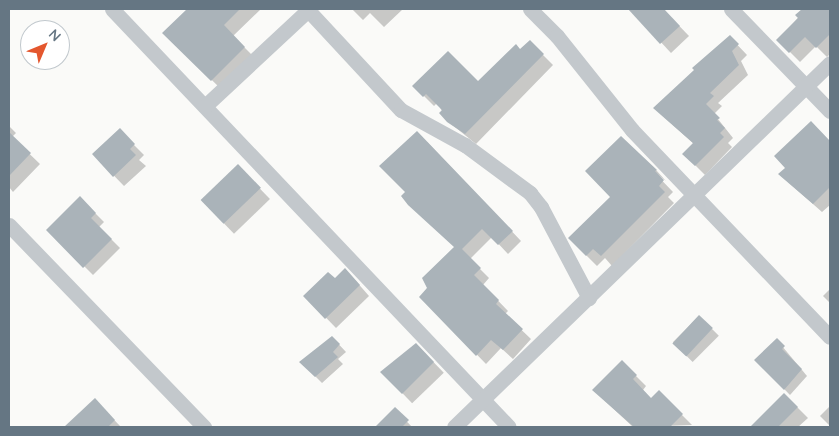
<!DOCTYPE html>
<html>
<head>
<meta charset="utf-8">
<style>
  body { margin:0 }
  #map { position:relative; width:839px; height:436px; overflow:hidden; background:#fafaf8; font-family:Quicksand,sans-serif }
  div>[style] { position:absolute }
  [style*='--x'] { left:calc(var(--x)*1px); top:calc(var(--y)*1px); width:calc(var(--w)*1px); rotate:calc(var(--a)*1deg) }
  .shadow>* { inset:0; background:#0003; transform-origin:0 0 }
  .building>* { inset:0; background:#aab3b9; transform-origin:0 0 }
  .street>* { height:15px; margin:-7.5px; padding:0 7.5px; transform-origin:7.5px; border-radius:7.5px; background:#c3c8cc }
  span { translate:-50% -50%; white-space:nowrap; text-align:center; line-height:1.15; -webkit-text-stroke:5px #fff; paint-order:stroke }
  .frame { position:absolute; inset:0; border:10px solid #657683; pointer-events:none }
  .north { position:absolute; left:20px; top:20px; width:50px; height:50px; box-sizing:border-box; background:#fff; border:1px solid #c1c8cd; border-radius:50%; rotate:45deg; font-size:14px; font-weight:700; line-height:20px; text-align:center; color:#657683 }
  .north::after { content:''; display:block; margin:auto; width:18px; height:22px; background:#e4572e; clip-path:polygon(50% 0,100% 100%,50% 72%,0 100%) }
</style>
</head>
<body>
<div id="map">
  <div class="shadow">
    <div style="clip-path:polygon(191px 9px,261px 9px,233px 36px,255px 58px,222px 90px,164px 33px)"></div>
    <div style="clip-path:polygon(352px 9px,403px 9px,384px 27px,370px 13px,363px 20px)"></div>
    <div style="clip-path:polygon(630px 9px,663px 9px,689px 36px,671px 53px)"></div>
    <div style="clip-path:polygon(806px 9px,830px 9px,830px 54px,827px 57px,816px 46px,800px 62px,778px 40px)"></div>
    <div style="clip-path:polygon(730px 37px,747px 55px,741px 61px,748px 75px,718px 103px,722px 106px,714px 114px,733px 138px,728px 143px,732px 147px,705px 175px,684px 154px,694px 144px,664px 117px)"></div>
    <div style="clip-path:polygon(530px 42px,553px 65px,476px 144px,450px 123px,437px 103px,434px 106px,414px 86px,478px 83px)"></div>
    <div style="clip-path:polygon(811px 123px,830px 142px,830px 205px,822px 212px,780px 175px,787px 168px)"></div>
    <div style="clip-path:polygon(9px 126px,16px 133px,12px 137px,40px 164px,13px 192px,9px 187px)"></div>
    <div style="clip-path:polygon(119px 130px,144px 155px,139px 160px,146px 166px,124px 186px,93px 154px)"></div>
    <div style="clip-path:polygon(621px 138px,656px 170px,666px 181px,650px 168px,673px 192px,668px 197px,674px 203px,612px 266px,605px 258px,597px 266px,570px 239px,611px 197px,586px 171px)"></div>
    <div style="clip-path:polygon(427px 142px,521px 241px,508px 254px,492px 237px,470px 259px,489px 278px,483px 285px,508px 311px,505px 314px,531px 339px,513px 359px,501px 348px,486px 364px,421px 297px,455px 247px,418px 213px,407px 192px)"></div>
    <div style="left:238px;top:166px;width:46px;height:50px;rotate:46deg"></div>
    <div style="clip-path:polygon(80px 198px,104px 222px,99px 227px,120px 248px,93px 275px,48px 230px)"></div>
    <div style="clip-path:polygon(335px 280px,355px 280px,369px 296px,336px 328px,305px 296px)"></div>
    <div style="clip-path:polygon(830px 289px,830px 303px,823px 296px)"></div>
    <div style="left:699px;top:316px;width:28px;height:37px;rotate:45deg"></div>
    <div style="clip-path:polygon(332px 337px,346px 352px,338px 359px,343px 364px,322px 383px,301px 362px)"></div>
    <div style="clip-path:polygon(777px 340px,807px 376px,790px 395px,756px 360px)"></div>
    <div style="left:416px;top:344px;width:40px;height:44px;rotate:46deg"></div>
    <div style="clip-path:polygon(622px 362px,646px 386px,643px 390px,651px 399px,659px 392px,692px 425px,633px 427px,604px 400px)"></div>
    <div style="clip-path:polygon(784px 394px,808px 418px,798px 427px,754px 427px)"></div>
    <div style="clip-path:polygon(95px 400px,121px 427px,67px 427px)"></div>
    <div style="clip-path:polygon(830px 406px,830px 426px,820px 416px)"></div>
    <div style="clip-path:polygon(395px 409px,412px 427px,377px 427px)"></div>
  </div>
  <div class="building">
    <div style="clip-path:polygon(187px 9px,240px 9px,224px 25px,245px 47px,211px 81px,162px 33px)"></div>
    <div style="clip-path:polygon(628px 9px,664px 9px,680px 26px,660px 44px)"></div>
    <div style="clip-path:polygon(802px 9px,830px 9px,830px 34px,816px 48px,805px 37px,789px 53px,776px 40px,798px 18px,795px 15px)"></div>
    <div style="clip-path:polygon(730px 35px,739px 44px,732px 51px,739px 65px,710px 93px,714px 96px,706px 104px,720px 118px,717px 120px,725px 128px,720px 133px,724px 137px,695px 166px,682px 154px,693px 143px,653px 108px,694px 70px,692px 68px)"></div>
    <div style="clip-path:polygon(530px 40px,544px 54px,465px 134px,447px 122px,439px 113px,442px 110px,426px 94px,423px 97px,412px 86px,448px 51px,478px 81px,516px 44px,520px 49px)"></div>
    <div style="clip-path:polygon(811px 121px,830px 141px,830px 187px,813px 204px,778px 174px,785px 168px,774px 156px)"></div>
    <div style="clip-path:polygon(120px 128px,135px 144px,130px 149px,136px 155px,113px 177px,92px 154px)"></div>
    <div style="clip-path:polygon(417px 131px,513px 231px,498px 245px,482px 229px,462px 249px,481px 268px,474px 275px,499px 300px,496px 304px,523px 329px,503px 350px,491px 340px,476px 356px,419px 297px,427px 288px,422px 278px,454px 247px,408px 205px,401px 196px,405px 192px,379px 166px)"></div>
    <div style="clip-path:polygon(9px 132px,31px 153px,9px 176px)"></div>
    <div style="clip-path:polygon(621px 136px,657px 170px,655px 171px,664px 180px,659px 186px,665px 192px,601px 256px,593px 249px,586px 256px,568px 238px,610px 197px,585px 171px)"></div>
    <div style="left:238px;top:164px;width:33px;height:52px;rotate:46deg"></div>
    <div style="clip-path:polygon(80px 196px,96px 213px,91px 218px,112px 239px,83px 268px,46px 230px)"></div>
    <div style="clip-path:polygon(345px 268px,360px 285px,325px 319px,303px 296px,328px 272px,335px 278px)"></div>
    <div style="left:699px;top:315px;width:19px;height:39px;rotate:43deg"></div>
    <div style="clip-path:polygon(332px 336px,340px 344px,333px 352px,338px 357px,315px 377px,299px 362px)"></div>
    <div style="clip-path:polygon(777px 338px,785px 346px,782px 349px,802px 369px,784px 390px,754px 360px)"></div>
    <div style="clip-path:polygon(416px 343px,434px 362px,402px 394px,380px 372px)"></div>
    <div style="clip-path:polygon(622px 360px,637px 375px,633px 379px,651px 398px,659px 390px,683px 414px,670px 427px,634px 427px,592px 390px)"></div>
    <div style="clip-path:polygon(784px 393px,798px 407px,778px 427px,750px 427px)"></div>
    <div style="clip-path:polygon(95px 398px,115px 420px,108px 427px,64px 427px)"></div>
    <div style="clip-path:polygon(395px 407px,409px 420px,402px 427px,375px 427px)"></div>
  </div>
  <div class="street">
    <div style="--x:112;--y:9;--w:576;--a:46.48"></div>
    <div style="--x:307;--y:9;--w:138;--a:47.1"></div>
    <div style="--x:401;--y:110;--w:73;--a:28.7"></div>
    <div style="--x:465;--y:145;--w:81;--a:36.4"></div>
    <div style="--x:530;--y:193;--w:18;--a:52"></div>
    <div style="--x:541;--y:207;--w:103;--a:62.2"></div>
    <div style="--x:530;--y:9;--w:38;--a:45"></div>
    <div style="--x:557;--y:36;--w:120;--a:51.4"></div>
    <div style="--x:632;--y:130;--w:286;--a:46.3"></div>
    <div style="--x:731;--y:9;--w:142;--a:45.9"></div>
    <div style="--x:205;--y:106;--w:142;--a:-43"></div>
    <div style="--x:9;--y:225;--w:281;--a:46"></div>
    <div style="--x:454;--y:427;--w:523;--a:-44.07"></div>
  </div>
  <div class="frame"></div>
  <div class="north">N</div>
</div>
</body>
</html>
